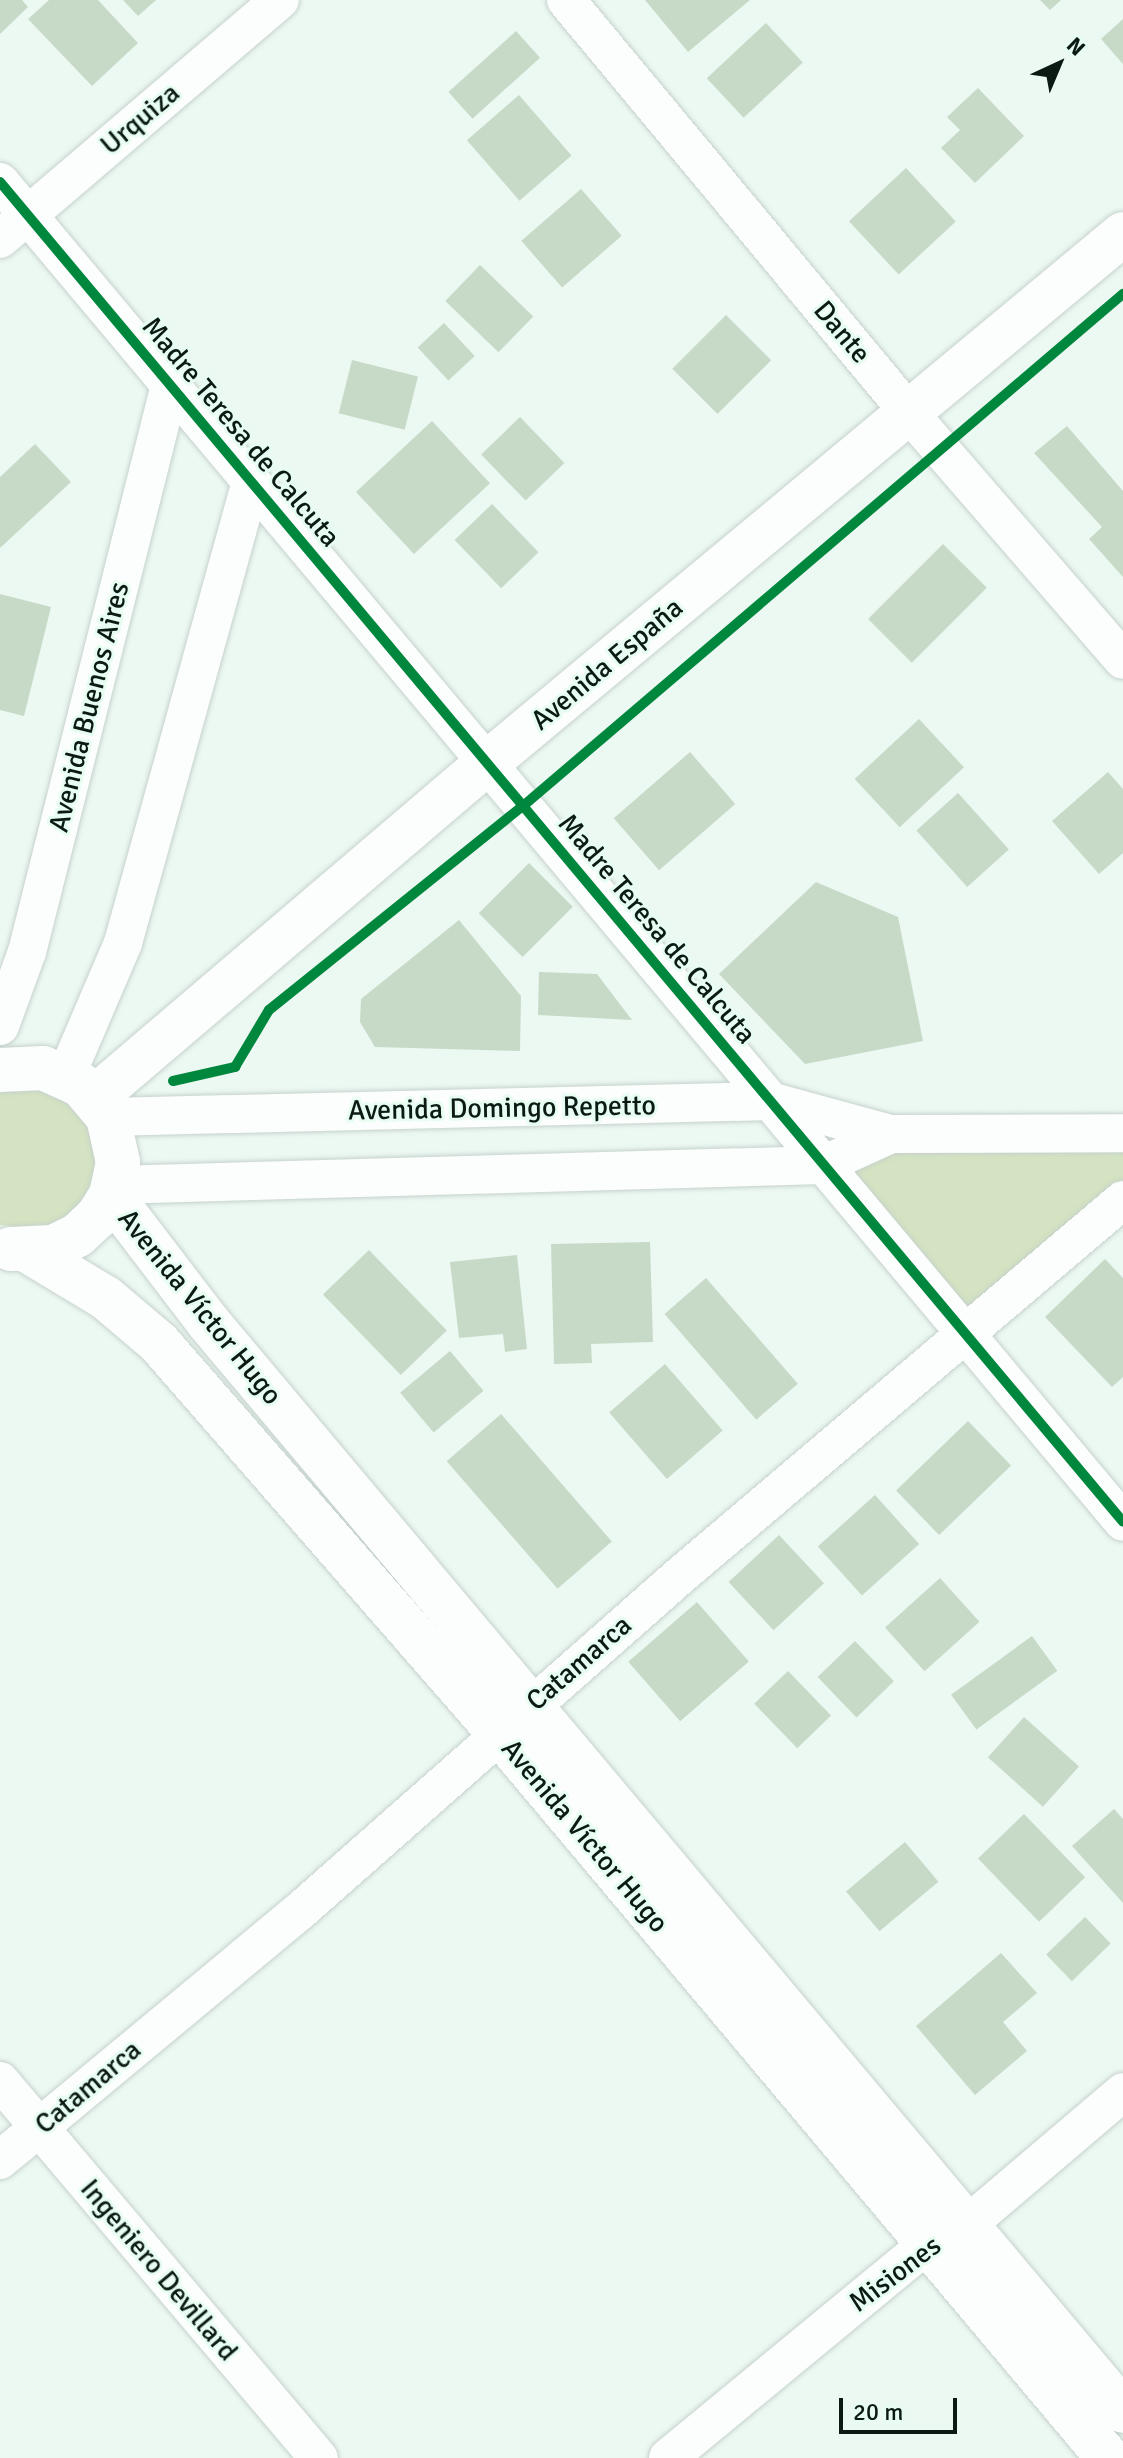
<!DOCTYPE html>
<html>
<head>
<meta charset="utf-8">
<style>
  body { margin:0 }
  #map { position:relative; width:1123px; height:2458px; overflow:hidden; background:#ecf8f2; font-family:Signika,sans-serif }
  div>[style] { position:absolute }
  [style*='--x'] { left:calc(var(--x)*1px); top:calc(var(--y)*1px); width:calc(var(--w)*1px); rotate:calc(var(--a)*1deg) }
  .green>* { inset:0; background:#d4e3c1 }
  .building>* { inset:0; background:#c7dac8; transform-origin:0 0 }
  .roads { filter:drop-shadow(0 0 2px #c6d2cc) drop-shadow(0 0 2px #c6d2cc) }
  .street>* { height:38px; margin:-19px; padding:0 19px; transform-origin:19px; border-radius:19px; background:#fcfefd }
  .secondary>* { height:44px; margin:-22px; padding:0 22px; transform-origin:22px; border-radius:22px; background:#fcfefd }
  .cycleway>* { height:10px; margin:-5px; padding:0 5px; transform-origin:5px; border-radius:5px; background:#00873e }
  span { translate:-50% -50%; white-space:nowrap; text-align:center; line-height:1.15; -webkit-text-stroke:6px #e7fdf2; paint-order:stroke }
  .street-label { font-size:28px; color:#0c1a14 }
  .north { position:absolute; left:1019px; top:24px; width:80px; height:80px; -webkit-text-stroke:6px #e7fdf2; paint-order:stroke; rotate:44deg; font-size:22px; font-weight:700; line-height:32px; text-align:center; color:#0c1a14 }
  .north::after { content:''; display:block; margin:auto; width:28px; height:36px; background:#0c1a14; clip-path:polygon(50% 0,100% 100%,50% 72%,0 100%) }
  .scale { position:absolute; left:839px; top:2398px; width:118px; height:36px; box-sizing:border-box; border:4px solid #0c1a14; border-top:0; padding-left:10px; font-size:24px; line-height:28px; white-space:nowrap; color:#0c1a14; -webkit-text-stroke:6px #e7fdf2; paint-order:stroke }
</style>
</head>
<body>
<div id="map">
  <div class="green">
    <div style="clip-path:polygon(14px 1089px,36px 1089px,57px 1096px,75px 1110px,88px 1128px,95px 1149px,95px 1171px,87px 1192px,74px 1210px,56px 1223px,35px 1229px,0 1225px,0 1093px)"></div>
    <div style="clip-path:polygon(1123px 1133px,1123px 1200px,965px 1335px,828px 1163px,891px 1134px)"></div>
  </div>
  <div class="building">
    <div style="clip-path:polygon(0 0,22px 0,28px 7px,0 34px)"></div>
    <div style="clip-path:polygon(49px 0,98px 0,138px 43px,92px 86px,28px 19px)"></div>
    <div style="clip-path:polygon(123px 0,156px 0,138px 16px)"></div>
    <div style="clip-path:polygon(645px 0,750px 0,688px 52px)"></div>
    <div style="clip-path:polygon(1040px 0,1061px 0,1050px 10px)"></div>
    <div style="clip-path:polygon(1123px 19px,1123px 64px,1101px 39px)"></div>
    <div style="left:766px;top:23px;width:54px;height:81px;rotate:47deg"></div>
    <div style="left:516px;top:31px;width:36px;height:91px;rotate:48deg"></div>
    <div style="clip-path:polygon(978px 88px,1024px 136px,975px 183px,941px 148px,960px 130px,947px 117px)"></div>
    <div style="left:519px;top:95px;width:80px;height:69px;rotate:49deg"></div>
    <div style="left:906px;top:168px;width:73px;height:78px;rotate:47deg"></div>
    <div style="left:581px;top:189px;width:62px;height:79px;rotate:49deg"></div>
    <div style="left:480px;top:265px;width:74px;height:50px;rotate:44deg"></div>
    <div style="left:726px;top:315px;width:64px;height:76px;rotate:45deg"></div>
    <div style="left:444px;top:323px;width:45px;height:36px;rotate:47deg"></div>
    <div style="left:352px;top:360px;width:68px;height:55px;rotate:14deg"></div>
    <div style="left:520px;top:417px;width:64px;height:54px;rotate:46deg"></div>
    <div style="left:432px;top:421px;width:85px;height:104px;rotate:47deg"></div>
    <div style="clip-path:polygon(1067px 426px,1123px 491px,1123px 577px,1089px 539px,1102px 527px,1034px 453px)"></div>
    <div style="clip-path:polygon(35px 444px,71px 482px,0 548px,0 477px)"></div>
    <div style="left:492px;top:504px;width:67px;height:52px;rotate:46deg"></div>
    <div style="left:943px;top:544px;width:62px;height:106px;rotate:45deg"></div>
    <div style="clip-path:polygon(0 594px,51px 607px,24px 716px,0 710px)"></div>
    <div style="left:919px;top:719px;width:66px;height:88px;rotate:47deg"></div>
    <div style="left:690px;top:752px;width:69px;height:101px;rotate:49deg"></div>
    <div style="clip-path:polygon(1108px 772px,1123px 789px,1123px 853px,1099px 874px,1052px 821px)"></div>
    <div style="left:958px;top:793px;width:76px;height:56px;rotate:48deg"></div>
    <div style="left:529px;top:863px;width:62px;height:71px;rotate:45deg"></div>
    <div style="clip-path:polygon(816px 882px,898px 917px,923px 1041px,805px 1064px,719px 974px)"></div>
    <div style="clip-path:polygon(459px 920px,521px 996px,520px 1051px,375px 1047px,360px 1022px,361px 999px)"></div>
    <div style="clip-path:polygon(539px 972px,597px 974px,632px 1020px,538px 1015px)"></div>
    <div style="clip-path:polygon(650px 1242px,653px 1342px,591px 1344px,592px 1363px,554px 1364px,551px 1244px)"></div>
    <div style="left:369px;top:1250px;width:112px;height:64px;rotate:46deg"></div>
    <div style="clip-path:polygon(517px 1255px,527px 1349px,505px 1352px,503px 1334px,459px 1338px,450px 1262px)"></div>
    <div style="clip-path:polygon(1105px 1259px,1123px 1278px,1123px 1377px,1112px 1387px,1045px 1317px)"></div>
    <div style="left:706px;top:1278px;width:140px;height:55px;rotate:49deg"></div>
    <div style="left:450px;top:1351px;width:52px;height:65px;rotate:50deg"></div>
    <div style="left:665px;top:1364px;width:88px;height:74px;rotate:49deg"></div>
    <div style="left:501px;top:1414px;width:169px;height:72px;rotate:49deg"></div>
    <div style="left:968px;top:1421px;width:62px;height:100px;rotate:46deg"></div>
    <div style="left:875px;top:1495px;width:66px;height:77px;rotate:48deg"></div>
    <div style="left:779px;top:1535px;width:66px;height:69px;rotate:47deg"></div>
    <div style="left:940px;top:1578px;width:59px;height:74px;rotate:48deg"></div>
    <div style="left:697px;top:1602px;width:79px;height:91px;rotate:49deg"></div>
    <div style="left:1032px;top:1636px;width:43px;height:100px;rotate:54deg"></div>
    <div style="left:855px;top:1641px;width:56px;height:52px;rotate:46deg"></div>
    <div style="left:788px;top:1671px;width:62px;height:47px;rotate:46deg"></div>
    <div style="left:1024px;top:1717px;width:74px;height:54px;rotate:42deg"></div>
    <div style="clip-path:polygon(1114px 1809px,1123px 1819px,1123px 1903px,1072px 1846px)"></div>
    <div style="left:1024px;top:1814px;width:88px;height:64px;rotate:46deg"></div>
    <div style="left:905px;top:1842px;width:52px;height:77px;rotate:50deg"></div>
    <div style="left:1085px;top:1917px;width:37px;height:54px;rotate:46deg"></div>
    <div style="clip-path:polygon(1001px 1953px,1037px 1993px,1003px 2022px,1027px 2051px,975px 2095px,916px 2026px)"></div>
  </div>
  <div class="roads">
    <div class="street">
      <div style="--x:566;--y:0;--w:538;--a:50.28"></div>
      <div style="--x:910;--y:414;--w:325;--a:49.1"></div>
      <div style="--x:0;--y:182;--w:1748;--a:50.03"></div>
      <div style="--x:0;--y:239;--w:368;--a:-40.5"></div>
      <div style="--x:0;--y:1026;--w:79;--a:-70"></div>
      <div style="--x:27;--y:952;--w:585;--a:-75.84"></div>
      <div style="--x:66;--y:1076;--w:145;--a:-66.8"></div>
      <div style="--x:123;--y:943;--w:478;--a:-74.5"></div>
      <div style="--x:108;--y:1117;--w:662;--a:-1.38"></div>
      <div style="--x:770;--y:1101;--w:125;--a:15.3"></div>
      <div style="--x:891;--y:1134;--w:232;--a:-0.2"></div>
      <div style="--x:114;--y:1185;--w:709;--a:-1.62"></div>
      <div style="--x:823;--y:1165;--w:75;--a:-24.5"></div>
      <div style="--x:0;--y:2081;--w:494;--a:49.8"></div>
      <div style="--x:0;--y:2160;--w:391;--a:-39.7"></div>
      <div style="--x:301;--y:1910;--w:508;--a:-41.41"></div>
      <div style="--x:682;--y:1574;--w:578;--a:-40.3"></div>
      <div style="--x:668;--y:2458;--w:337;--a:-39.5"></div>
      <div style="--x:928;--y:2244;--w:43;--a:-26"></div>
      <div style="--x:967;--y:2225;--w:205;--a:-40.4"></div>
    </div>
    <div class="secondary">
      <div style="--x:0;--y:1070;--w:43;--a:-2.7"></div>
      <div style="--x:43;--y:1068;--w:42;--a:24.1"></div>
      <div style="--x:81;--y:1085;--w:42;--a:49.8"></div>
      <div style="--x:108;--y:1117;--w:46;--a:77.5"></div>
      <div style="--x:118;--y:1162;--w:34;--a:102"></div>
      <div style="--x:111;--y:1195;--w:26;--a:122"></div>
      <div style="--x:97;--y:1217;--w:26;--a:137"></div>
      <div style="--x:78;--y:1235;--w:28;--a:154"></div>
      <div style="--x:53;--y:1247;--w:42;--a:177.3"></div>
      <div style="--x:94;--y:1098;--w:516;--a:-40.44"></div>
      <div style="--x:487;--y:763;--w:827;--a:-39.75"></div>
      <div style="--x:111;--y:1195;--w:160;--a:52.6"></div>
      <div style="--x:208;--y:1322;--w:1422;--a:49.96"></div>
      <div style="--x:28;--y:1251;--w:91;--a:31.1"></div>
      <div style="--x:106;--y:1298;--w:70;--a:40.3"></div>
      <div style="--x:159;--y:1343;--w:517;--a:48.92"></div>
      <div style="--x:499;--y:1733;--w:947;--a:49.97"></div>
    </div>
  </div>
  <div class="cycleway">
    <div style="--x:0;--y:182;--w:1748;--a:50.03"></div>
    <div style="--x:173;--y:1081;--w:64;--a:-12.7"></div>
    <div style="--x:235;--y:1067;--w:66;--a:-59.2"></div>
    <div style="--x:269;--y:1010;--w:326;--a:-38.8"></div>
    <div style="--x:523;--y:806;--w:789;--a:-40.48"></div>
  </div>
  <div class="street-label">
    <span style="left:140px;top:119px;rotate:-40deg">Urquiza</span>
    <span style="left:842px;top:332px;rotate:50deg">Dante</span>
    <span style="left:241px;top:432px;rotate:50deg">Madre Teresa de Calcuta</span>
    <span style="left:607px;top:664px;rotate:-40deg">Avenida España</span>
    <span style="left:89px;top:707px;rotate:-76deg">Avenida Buenos Aires</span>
    <span style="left:657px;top:929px;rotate:50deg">Madre Teresa de Calcuta</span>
    <span style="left:502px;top:1108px;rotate:-1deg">Avenida Domingo Repetto</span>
    <span style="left:200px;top:1307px;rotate:51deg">Avenida Víctor Hugo</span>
    <span style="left:579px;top:1663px;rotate:-41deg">Catamarca</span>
    <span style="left:585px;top:1836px;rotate:50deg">Avenida Víctor Hugo</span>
    <span style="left:88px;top:2087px;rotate:-40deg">Catamarca</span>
    <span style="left:159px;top:2270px;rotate:50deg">Ingeniero Devillard</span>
    <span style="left:895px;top:2274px;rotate:-37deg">Misiones</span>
  </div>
  <div class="north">N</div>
  <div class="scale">20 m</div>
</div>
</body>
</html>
